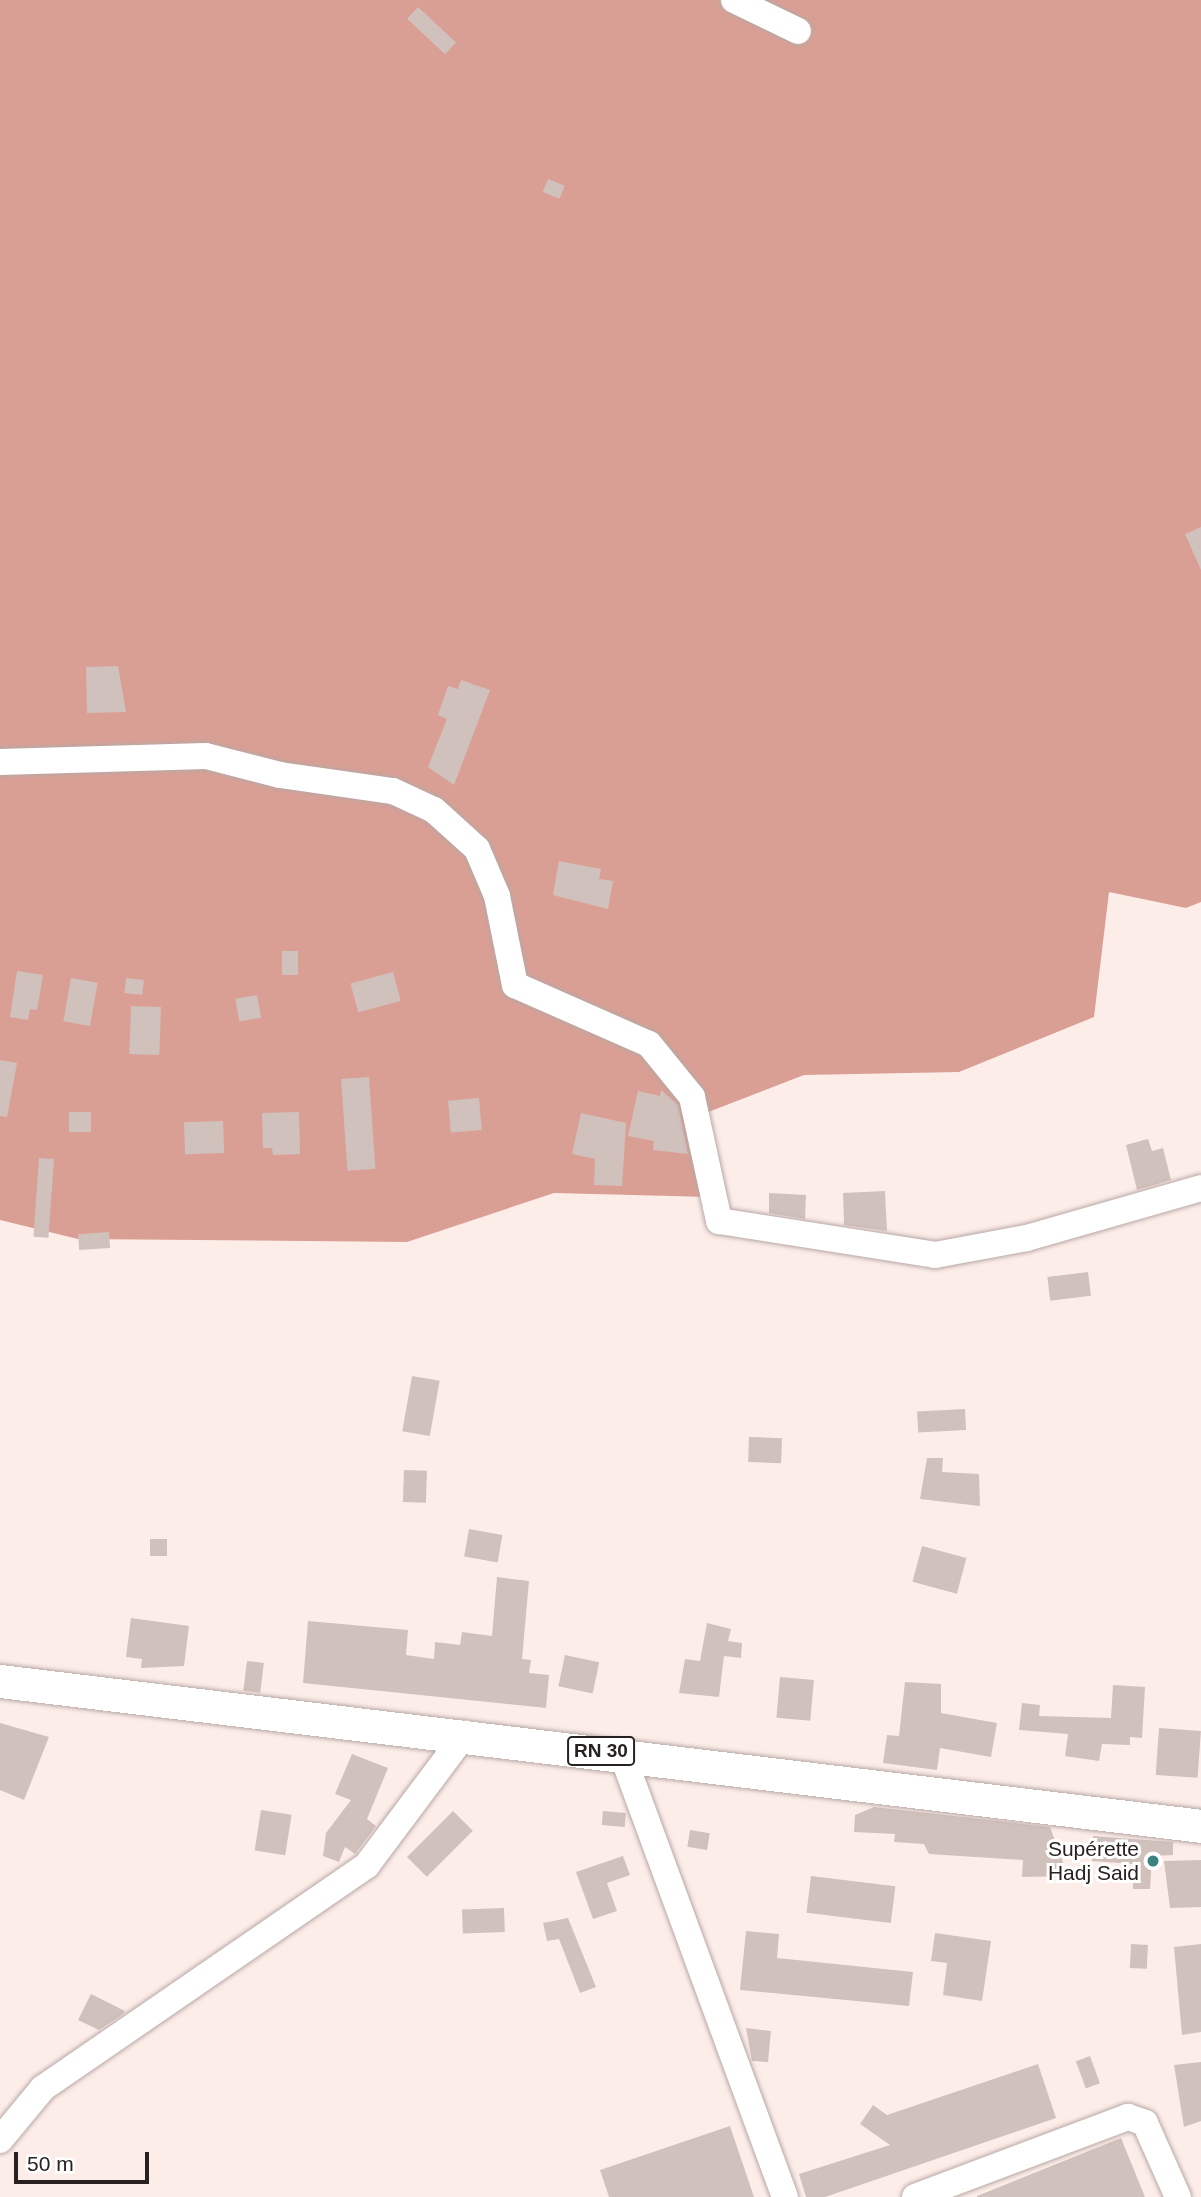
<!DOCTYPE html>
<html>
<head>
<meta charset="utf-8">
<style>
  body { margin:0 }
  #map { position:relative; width:1201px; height:2197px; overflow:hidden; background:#fdede9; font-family:Arial,sans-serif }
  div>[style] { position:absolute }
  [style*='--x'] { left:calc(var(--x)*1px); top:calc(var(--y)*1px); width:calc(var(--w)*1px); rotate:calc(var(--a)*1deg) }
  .forest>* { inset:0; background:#da9f94 }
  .building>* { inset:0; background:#d1c1bd; transform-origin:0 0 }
  .roads { filter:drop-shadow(0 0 2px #b7a8a5) drop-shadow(0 0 2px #b7a8a5) }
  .minor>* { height:26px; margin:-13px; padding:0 13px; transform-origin:13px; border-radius:13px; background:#fff }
  .major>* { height:33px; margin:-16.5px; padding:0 16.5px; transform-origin:16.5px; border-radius:16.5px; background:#fff }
  .dots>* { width:19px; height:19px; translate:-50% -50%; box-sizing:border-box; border:4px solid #fff; border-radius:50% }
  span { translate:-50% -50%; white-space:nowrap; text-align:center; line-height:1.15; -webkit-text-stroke:6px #fff; paint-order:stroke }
  .shield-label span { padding:2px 5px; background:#fff; border:2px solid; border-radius:5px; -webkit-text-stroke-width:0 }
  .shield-label { font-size:19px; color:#272120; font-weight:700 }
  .poi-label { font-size:21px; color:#272120 }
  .right { translate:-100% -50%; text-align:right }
  .scale { position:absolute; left:14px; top:2152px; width:135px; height:32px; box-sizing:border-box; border:4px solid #272120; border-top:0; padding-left:9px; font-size:21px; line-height:24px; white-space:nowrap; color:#272120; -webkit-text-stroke:5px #fff; paint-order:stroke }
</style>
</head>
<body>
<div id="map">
  <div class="forest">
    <div style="clip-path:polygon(0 0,1201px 0,1201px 902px,1186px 908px,1109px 892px,1094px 1017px,959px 1072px,804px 1075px,698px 1116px,710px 1197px,554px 1193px,407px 1242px,78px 1239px,0 1220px)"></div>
  </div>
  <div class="building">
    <div style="left:418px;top:7px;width:52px;height:16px;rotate:43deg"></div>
    <div style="left:548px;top:179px;width:18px;height:14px;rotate:22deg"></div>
    <div style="clip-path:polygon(1201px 527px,1201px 570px,1185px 534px)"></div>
    <div style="clip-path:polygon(118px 666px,126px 712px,87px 713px,86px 667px)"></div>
    <div style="clip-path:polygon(461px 680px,490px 690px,454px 785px,428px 767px,447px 719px,438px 715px,448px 686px,458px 689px)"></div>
    <div style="clip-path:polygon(559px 861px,601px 869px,599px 879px,613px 881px,608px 909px,553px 895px)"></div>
    <div style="left:282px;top:951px;width:16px;height:24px"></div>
    <div style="clip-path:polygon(17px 971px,43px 975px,37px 1010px,30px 1009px,28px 1020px,10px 1017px)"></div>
    <div style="left:393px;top:972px;width:30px;height:44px;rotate:75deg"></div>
    <div style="left:71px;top:978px;width:27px;height:44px;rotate:10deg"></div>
    <div style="left:126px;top:978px;width:18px;height:15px;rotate:6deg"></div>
    <div style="left:257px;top:995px;width:23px;height:22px;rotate:80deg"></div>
    <div style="left:131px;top:1006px;width:30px;height:48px;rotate:2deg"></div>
    <div style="clip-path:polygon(0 1060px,17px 1063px,7px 1117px,0 1116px)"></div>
    <div style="left:369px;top:1077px;width:92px;height:28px;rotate:86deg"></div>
    <div style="clip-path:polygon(661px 1090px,678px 1105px,688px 1154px,653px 1150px,654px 1141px,628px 1136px,638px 1091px,660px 1096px)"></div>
    <div style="left:479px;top:1098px;width:32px;height:31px;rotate:85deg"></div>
    <div style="left:69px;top:1112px;width:22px;height:20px"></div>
    <div style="clip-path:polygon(299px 1112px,300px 1154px,273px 1155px,272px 1148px,263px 1148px,262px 1113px)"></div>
    <div style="clip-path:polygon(581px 1113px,626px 1123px,622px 1186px,594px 1185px,595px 1159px,572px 1154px)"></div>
    <div style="left:223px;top:1121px;width:32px;height:39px;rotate:88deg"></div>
    <div style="clip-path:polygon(1148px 1139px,1152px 1151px,1163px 1148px,1171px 1180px,1137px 1190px,1126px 1145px)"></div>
    <div style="left:39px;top:1158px;width:15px;height:79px;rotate:4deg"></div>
    <div style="clip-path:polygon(885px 1191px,887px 1231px,844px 1225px,843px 1193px)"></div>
    <div style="clip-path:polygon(769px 1193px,806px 1195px,805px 1219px,769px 1213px)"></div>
    <div style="left:109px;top:1232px;width:16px;height:31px;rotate:86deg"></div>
    <div style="left:1088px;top:1272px;width:24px;height:41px;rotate:83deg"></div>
    <div style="left:412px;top:1376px;width:28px;height:56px;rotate:10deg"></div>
    <div style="left:965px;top:1409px;width:21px;height:48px;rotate:87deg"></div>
    <div style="left:749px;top:1437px;width:33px;height:25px;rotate:2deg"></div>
    <div style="clip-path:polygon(927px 1458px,943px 1458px,942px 1472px,979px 1474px,980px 1506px,920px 1499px)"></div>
    <div style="left:404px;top:1470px;width:23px;height:32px;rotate:2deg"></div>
    <div style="left:469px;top:1529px;width:34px;height:28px;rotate:10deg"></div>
    <div style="left:150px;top:1539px;width:17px;height:17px"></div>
    <div style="left:922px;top:1546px;width:46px;height:37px;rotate:15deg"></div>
    <div style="clip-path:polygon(497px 1577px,529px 1581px,522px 1659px,531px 1660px,529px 1673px,549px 1675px,546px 1708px,303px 1683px,308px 1621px,408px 1630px,406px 1655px,434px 1659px,435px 1642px,460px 1645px,462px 1632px,492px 1636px)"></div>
    <div style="clip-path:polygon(131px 1618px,189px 1626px,184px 1666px,141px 1668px,142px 1659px,126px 1657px)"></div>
    <div style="clip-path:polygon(707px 1623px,731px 1629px,728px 1641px,742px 1643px,741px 1658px,724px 1656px,719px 1697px,679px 1693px,685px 1659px,700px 1661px)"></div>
    <div style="left:565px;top:1655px;width:35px;height:32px;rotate:12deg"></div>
    <div style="left:247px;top:1661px;width:17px;height:30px;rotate:7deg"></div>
    <div style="left:780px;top:1677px;width:34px;height:41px;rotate:5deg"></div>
    <div style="clip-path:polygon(905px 1682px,941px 1684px,941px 1713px,997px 1723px,991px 1757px,940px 1748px,937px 1770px,883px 1763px,887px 1735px,899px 1736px)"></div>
    <div style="clip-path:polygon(1113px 1685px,1145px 1687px,1142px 1738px,1130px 1737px,1130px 1745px,1102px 1744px,1099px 1761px,1065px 1756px,1068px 1734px,1019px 1730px,1022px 1703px,1040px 1705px,1039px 1716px,1111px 1718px)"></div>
    <div style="clip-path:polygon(0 1723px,49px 1737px,24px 1800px,0 1790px)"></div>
    <div style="left:1159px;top:1728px;width:42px;height:47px;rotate:4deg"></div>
    <div style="clip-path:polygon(352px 1754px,388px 1768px,367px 1819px,376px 1826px,355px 1854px,345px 1847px,339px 1862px,323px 1856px,326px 1833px,351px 1800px,335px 1794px)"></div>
    <div style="clip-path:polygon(874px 1807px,1050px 1827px,1068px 1876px,1022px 1877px,1023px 1860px,929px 1854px,924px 1844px,894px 1842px,895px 1834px,854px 1832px,855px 1815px)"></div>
    <div style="left:261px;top:1810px;width:31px;height:41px;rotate:9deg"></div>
    <div style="left:453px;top:1811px;width:28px;height:65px;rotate:45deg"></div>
    <div style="left:603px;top:1811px;width:23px;height:14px;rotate:5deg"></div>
    <div style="left:690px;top:1830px;width:20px;height:17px;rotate:9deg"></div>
    <div style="clip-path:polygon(1093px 1836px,1173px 1842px,1173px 1855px,1152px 1856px,1150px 1889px,1133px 1889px,1133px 1864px,1092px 1861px)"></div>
    <div style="clip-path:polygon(623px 1856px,630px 1875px,607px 1883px,617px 1911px,593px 1919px,576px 1872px)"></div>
    <div style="clip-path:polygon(1201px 1860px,1201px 1907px,1170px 1908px,1164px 1861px)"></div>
    <div style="left:811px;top:1876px;width:85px;height:37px;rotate:7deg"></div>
    <div style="left:504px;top:1908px;width:24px;height:42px;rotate:88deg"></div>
    <div style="clip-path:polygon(568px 1918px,596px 1987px,580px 1993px,559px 1939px,547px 1941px,543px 1923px)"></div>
    <div style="clip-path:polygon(746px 1931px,779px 1934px,777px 1958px,913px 1972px,909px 2006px,740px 1990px)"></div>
    <div style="clip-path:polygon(935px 1933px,991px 1941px,982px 2001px,943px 1995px,947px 1963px,931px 1961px)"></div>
    <div style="left:1131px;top:1944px;width:17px;height:24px;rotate:3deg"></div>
    <div style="clip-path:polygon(1201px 1944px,1201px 2032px,1182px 2035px,1174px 1947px)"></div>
    <div style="clip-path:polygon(91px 1994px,125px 2011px,123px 2014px,99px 2030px,78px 2020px)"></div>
    <div style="clip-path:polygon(746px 2028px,771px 2031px,768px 2062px,752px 2061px)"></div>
    <div style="left:1090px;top:2056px;width:29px;height:15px;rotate:70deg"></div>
    <div style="clip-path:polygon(1201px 2062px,1201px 2121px,1184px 2127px,1174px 2065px)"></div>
    <div style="clip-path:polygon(1038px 2064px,1056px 2118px,825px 2197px,806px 2197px,799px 2174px,890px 2145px,860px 2124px,873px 2105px,887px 2115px)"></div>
    <div style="clip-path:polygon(730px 2126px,754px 2197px,609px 2197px,600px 2170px)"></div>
    <div style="clip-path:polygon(1121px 2138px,1145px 2197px,977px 2197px,977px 2196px)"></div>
  </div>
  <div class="roads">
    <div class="minor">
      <div style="--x:734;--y:0;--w:71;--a:25.8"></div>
      <div style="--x:0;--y:762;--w:206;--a:-1.7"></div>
      <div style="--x:206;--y:756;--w:76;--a:14.4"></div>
      <div style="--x:280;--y:775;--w:114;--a:8.1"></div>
      <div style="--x:393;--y:791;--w:45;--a:24.9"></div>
      <div style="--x:434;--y:810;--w:58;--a:42.2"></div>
      <div style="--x:477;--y:849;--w:51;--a:66.9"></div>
      <div style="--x:497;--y:896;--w:91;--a:78.6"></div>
      <div style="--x:515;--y:985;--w:146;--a:23.8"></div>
      <div style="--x:649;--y:1044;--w:68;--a:50.9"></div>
      <div style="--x:692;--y:1097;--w:127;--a:77.7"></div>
      <div style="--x:719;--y:1221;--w:219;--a:8.9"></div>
      <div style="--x:935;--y:1255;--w:94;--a:-10.5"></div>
      <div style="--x:1027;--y:1238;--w:181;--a:-16"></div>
      <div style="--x:622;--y:1754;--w:472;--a:69.8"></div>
      <div style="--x:0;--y:2140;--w:67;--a:-50.4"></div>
      <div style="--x:43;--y:2088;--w:393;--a:-34.5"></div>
      <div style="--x:367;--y:1865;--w:164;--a:-53.2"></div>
      <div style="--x:915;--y:2197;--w:228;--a:-20.6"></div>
      <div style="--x:1128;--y:2117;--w:18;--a:19"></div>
      <div style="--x:1145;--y:2123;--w:81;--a:66"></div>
    </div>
    <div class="major">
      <div style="--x:0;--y:1681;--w:1210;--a:6.88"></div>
    </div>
  </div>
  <div class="dots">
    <div style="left:1153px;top:1861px;background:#3a8382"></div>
  </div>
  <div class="shield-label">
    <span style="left:601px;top:1751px">RN 30</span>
  </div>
  <div class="poi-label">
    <span class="right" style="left:1139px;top:1861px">Supérette<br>Hadj Said</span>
  </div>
  <div class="scale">50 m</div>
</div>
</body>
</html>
